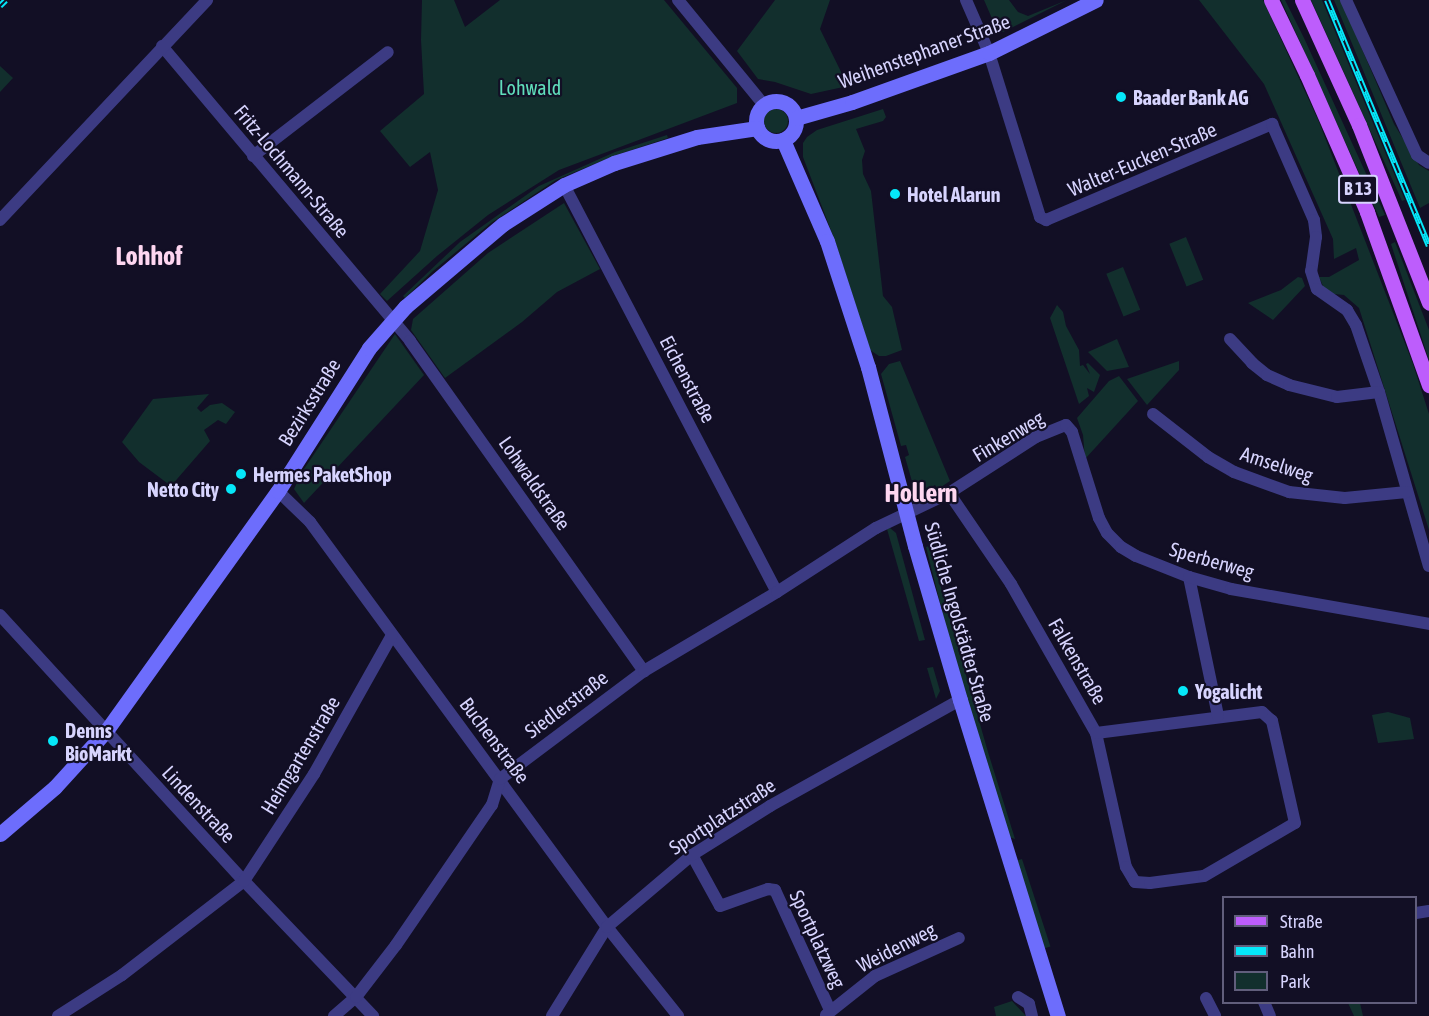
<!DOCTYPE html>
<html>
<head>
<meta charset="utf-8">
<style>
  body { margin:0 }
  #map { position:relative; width:1429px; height:1016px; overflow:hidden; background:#120f25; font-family:"Asap Condensed",sans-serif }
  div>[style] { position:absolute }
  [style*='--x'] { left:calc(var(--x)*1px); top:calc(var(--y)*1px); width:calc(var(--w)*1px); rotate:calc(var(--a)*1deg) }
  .green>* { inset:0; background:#122f2d; transform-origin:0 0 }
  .round { border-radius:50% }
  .street>* { height:12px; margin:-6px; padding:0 6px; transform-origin:6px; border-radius:6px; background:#3c3b83 }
  .secondary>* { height:15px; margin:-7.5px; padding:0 7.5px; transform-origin:7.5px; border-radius:7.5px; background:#6d6dfc }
  .secondary>.ring { margin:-7.5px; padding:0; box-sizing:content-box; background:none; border:15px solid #6d6dfc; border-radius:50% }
  .primary>* { height:15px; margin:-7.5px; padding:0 7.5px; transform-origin:7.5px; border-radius:7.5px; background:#bd5dfc }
  .rail>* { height:6px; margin-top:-3px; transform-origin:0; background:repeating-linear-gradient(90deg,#120f25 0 11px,#05e7f9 0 22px); box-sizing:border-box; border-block:2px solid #05e7f9 }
  .dots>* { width:16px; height:16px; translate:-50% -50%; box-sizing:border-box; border:3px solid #120f25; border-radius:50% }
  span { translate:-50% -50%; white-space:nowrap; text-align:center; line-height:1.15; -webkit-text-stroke:4.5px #120f25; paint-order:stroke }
  .shield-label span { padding:2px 4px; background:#120f25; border:2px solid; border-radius:4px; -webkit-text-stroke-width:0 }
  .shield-label { font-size:18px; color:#d7d4fe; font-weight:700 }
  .street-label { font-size:20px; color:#d7d4fe }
  .park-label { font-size:20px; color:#60debb }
  .poi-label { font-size:20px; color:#d7d4fe; font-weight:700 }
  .left { translate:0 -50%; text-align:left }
  .right { translate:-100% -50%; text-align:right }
  .district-label { font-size:26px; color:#fed6f0; font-weight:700 }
  .legend { position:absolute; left:1222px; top:896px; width:195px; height:108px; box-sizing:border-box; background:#120f25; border:2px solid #615e7c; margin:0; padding:8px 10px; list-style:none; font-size:18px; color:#d7d4fe }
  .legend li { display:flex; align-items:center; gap:12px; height:30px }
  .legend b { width:30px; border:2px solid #615e7c }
</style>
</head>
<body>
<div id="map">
  <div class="green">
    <div style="clip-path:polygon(422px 0,454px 0,465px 27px,500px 0,664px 0,737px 88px,737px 103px,559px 170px,488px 215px,437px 256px,387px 301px,380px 294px,420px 251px,438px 190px,430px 152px,410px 167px,380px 131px,424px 94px,421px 40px)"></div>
    <div style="clip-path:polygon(775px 0,830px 0,820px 29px,848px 86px,811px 94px,775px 82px,758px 79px,737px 51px)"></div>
    <div style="clip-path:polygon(984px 0,1009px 0,1018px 12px,1028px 16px,1067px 0,1003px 32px,997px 30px)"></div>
    <div style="clip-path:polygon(1199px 0,1263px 0,1319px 122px,1413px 364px,1429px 414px,1429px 530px,1359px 308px,1344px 295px,1334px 294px,1324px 288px,1319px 277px,1329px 277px,1359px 260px,1356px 248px,1334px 259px,1333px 239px,1264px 84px)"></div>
    <div style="clip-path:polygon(1281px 0,1285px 0,1304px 38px,1385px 215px,1379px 217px)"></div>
    <div style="clip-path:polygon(1311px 0,1322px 0,1405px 200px,1402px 201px)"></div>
    <div style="clip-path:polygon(1334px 0,1341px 0,1394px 124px,1419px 165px,1429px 171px,1429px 203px,1420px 208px)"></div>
    <div style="clip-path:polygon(0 66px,13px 78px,0 92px)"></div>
    <div class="round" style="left:764px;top:109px;width:24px;height:24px"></div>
    <div style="clip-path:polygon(883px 109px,886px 117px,883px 121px,856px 129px,865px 151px,862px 160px,863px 174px,871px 191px,883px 296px,892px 307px,902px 350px,886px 356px,879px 356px,870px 350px,835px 241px,803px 157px,803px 143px,807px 137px,817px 130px)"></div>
    <div style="clip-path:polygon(667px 135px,668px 138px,616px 155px,556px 180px,491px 223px,433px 271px,405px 298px,403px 296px,460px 242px,539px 186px,615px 152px)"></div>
    <div style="clip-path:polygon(564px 203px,600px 269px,557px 292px,522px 322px,445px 378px,411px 330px,413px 319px,488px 253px)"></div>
    <div style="left:1186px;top:237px;width:46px;height:18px;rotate:68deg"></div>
    <div style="clip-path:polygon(1395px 242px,1429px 330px,1429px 360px,1391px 244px)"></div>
    <div style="left:1123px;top:267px;width:46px;height:18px;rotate:68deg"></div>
    <div style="clip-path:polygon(1298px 277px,1302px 278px,1305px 286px,1273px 320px,1248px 303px,1281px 290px)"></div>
    <div style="clip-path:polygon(1057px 305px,1063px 312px,1066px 326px,1079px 350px,1080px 366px,1083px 365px,1090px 374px,1086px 364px,1088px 363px,1100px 375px,1094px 392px,1087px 388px,1089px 396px,1079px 404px,1050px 318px)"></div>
    <div style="clip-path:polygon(395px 334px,424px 375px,304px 503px,294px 489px,302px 472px)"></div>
    <div style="clip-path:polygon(1117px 339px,1129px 367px,1107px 371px,1088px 352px)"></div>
    <div style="clip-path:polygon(900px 361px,950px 481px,938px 489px,935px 485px,925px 490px,927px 494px,925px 496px,915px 492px,905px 457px,909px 455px,906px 445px,901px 446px,881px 374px,889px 364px)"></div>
    <div style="clip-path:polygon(1179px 361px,1179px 370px,1147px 405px,1127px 379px)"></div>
    <div style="clip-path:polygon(1119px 376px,1138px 401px,1085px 459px,1083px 435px,1077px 418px,1109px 381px)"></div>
    <div style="clip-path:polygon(209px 394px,197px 408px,201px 412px,210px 405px,222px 403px,235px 412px,226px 424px,218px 420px,204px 430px,210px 441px,171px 486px,139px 462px,122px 442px,153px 399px)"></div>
    <div style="clip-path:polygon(890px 528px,896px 533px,925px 640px,919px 641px,887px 529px)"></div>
    <div style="clip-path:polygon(929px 546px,988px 752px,1015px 839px,1009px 837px,953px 655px,926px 547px)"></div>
    <div style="clip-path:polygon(933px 667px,940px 691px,936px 699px,927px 668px)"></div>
    <div style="clip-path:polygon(1388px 712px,1410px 718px,1414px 739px,1378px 743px,1372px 715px)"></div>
    <div style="left:1022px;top:859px;width:92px;height:6px;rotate:72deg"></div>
    <div style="clip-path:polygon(1012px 1001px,1026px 1016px,996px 1016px,994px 1007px)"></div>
    <div style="clip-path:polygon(1348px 1003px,1360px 1003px,1363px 1016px,1354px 1016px)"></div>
  </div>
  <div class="street">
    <div style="--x:678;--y:0;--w:136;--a:50.7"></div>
    <div style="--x:966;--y:0;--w:58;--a:66.5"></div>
    <div style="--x:989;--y:53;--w:172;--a:72.7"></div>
    <div style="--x:1040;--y:217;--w:7;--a:27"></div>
    <div style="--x:1046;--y:220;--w:246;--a:-23"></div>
    <div style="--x:1272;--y:124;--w:105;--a:66.4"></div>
    <div style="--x:1314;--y:220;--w:17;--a:83"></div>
    <div style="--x:1316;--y:237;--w:34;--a:98"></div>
    <div style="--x:1311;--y:271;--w:19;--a:72"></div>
    <div style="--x:1317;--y:289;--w:37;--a:35"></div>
    <div style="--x:1347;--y:310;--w:17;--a:59"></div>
    <div style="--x:1356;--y:325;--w:71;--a:71.1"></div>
    <div style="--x:1379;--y:392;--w:181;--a:74"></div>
    <div style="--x:1346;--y:0;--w:170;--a:65.4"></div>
    <div style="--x:1417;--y:155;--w:14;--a:34"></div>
    <div style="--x:162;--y:46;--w:385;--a:49.9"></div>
    <div style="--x:410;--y:341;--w:405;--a:54.7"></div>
    <div style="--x:253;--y:156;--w:170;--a:-37.6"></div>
    <div style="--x:564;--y:185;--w:459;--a:62.4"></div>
    <div style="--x:0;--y:220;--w:302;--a:-46.7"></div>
    <div style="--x:1230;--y:339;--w:33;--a:47"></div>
    <div style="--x:1252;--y:363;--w:19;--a:39"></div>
    <div style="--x:1267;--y:375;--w:24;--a:24"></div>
    <div style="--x:1289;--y:385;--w:49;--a:14"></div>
    <div style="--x:1337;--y:397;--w:42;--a:-6.8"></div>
    <div style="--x:1153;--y:414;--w:70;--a:38"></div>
    <div style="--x:1208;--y:457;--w:30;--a:30"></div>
    <div style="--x:1234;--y:472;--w:59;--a:20"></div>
    <div style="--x:1289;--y:492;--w:56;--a:6.1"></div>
    <div style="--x:1345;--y:498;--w:62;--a:-5.5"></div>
    <div style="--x:278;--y:491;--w:45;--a:44.1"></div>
    <div style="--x:310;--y:522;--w:502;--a:53.75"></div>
    <div style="--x:607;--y:927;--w:114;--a:51.4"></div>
    <div style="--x:949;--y:493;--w:110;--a:55.7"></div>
    <div style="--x:1011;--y:584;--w:172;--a:60.3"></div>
    <div style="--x:1096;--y:733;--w:137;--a:77.4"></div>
    <div style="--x:1126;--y:867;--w:17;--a:59"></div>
    <div style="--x:1135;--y:882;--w:15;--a:4"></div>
    <div style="--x:1150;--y:883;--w:54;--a:-7.4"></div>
    <div style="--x:1204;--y:876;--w:105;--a:-30.2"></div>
    <div style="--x:1295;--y:823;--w:105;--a:-102.7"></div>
    <div style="--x:1272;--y:721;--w:13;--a:-138"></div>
    <div style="--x:1262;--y:712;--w:167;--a:172.8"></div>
    <div style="--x:1189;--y:577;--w:142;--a:78.2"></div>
    <div style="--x:0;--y:615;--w:361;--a:47.5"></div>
    <div style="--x:244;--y:881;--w:187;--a:46.3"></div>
    <div style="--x:692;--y:855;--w:58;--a:61.2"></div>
    <div style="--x:720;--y:906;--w:51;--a:-19.5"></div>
    <div style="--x:768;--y:889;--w:7;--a:8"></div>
    <div style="--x:775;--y:890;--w:132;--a:65.4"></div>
    <div style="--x:1416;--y:913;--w:13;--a:-9"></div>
    <div style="--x:1018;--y:997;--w:13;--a:32"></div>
    <div style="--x:1029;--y:1004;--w:12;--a:76"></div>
    <div style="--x:1206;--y:998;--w:20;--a:63"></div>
    <div style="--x:1264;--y:1002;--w:15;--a:67"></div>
    <div style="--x:826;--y:1015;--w:63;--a:-38.5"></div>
    <div style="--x:875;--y:976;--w:92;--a:-24.3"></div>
    <div style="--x:58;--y:1016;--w:76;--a:-32.6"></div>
    <div style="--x:122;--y:975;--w:154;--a:-37.6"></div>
    <div style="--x:244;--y:881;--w:128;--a:-56.8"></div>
    <div style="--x:314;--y:774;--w:159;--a:-60.7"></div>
    <div style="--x:334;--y:1016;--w:29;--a:-41"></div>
    <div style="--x:356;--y:997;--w:66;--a:-52.4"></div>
    <div style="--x:396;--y:945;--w:170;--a:-55.6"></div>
    <div style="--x:492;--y:805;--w:27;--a:-73"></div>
    <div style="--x:500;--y:779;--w:180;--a:-36.9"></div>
    <div style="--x:644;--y:671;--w:155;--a:-30.7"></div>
    <div style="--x:777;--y:592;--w:118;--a:-32.9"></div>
    <div style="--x:876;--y:528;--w:81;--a:-25.6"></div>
    <div style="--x:949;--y:493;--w:103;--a:-32.8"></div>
    <div style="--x:1036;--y:437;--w:32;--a:-22"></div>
    <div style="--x:1066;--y:425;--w:9;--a:49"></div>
    <div style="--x:1072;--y:432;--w:90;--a:72.6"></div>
    <div style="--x:1099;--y:518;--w:17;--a:62"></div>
    <div style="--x:1107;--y:533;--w:20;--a:45"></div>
    <div style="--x:1121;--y:547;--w:17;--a:31"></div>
    <div style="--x:1136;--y:556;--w:57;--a:21.6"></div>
    <div style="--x:1189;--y:577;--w:44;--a:15.9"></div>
    <div style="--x:1231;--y:589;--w:201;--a:10"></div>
    <div style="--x:552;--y:1016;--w:105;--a:-58.3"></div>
    <div style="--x:607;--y:927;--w:111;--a:-40.3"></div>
    <div style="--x:692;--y:855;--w:92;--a:-32.1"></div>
    <div style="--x:770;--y:806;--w:218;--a:-29.2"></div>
  </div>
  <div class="secondary">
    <div class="ring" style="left:756px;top:101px;width:25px;height:25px"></div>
    <div style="--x:796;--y:118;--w:58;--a:-15.9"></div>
    <div style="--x:852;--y:102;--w:145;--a:-19.7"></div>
    <div style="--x:989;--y:53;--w:119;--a:-26.4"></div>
    <div style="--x:783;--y:140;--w:110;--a:66.5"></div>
    <div style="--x:827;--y:241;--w:133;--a:72"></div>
    <div style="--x:868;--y:367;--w:185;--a:75.3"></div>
    <div style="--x:915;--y:546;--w:160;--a:73.7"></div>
    <div style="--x:960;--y:700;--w:331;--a:72.8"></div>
    <div style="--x:0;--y:834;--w:72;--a:-40.5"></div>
    <div style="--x:55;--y:787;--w:76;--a:-47.7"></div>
    <div style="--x:106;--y:731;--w:295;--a:-54.4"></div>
    <div style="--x:278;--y:491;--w:169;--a:-57.5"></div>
    <div style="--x:369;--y:348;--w:55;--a:-48.7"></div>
    <div style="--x:405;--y:307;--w:128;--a:-40.3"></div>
    <div style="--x:503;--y:224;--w:72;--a:-32.6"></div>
    <div style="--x:564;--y:185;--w:55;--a:-23.7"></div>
    <div style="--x:614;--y:163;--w:87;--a:-17.4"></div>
    <div style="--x:697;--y:137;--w:61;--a:-8.5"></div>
  </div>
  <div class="primary">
    <div style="--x:1271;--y:0;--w:83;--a:64.4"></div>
    <div style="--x:1307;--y:75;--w:150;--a:66.3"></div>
    <div style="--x:1367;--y:212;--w:184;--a:70.3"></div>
    <div style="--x:1302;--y:0;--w:137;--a:65.5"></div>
    <div style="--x:1359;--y:125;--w:191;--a:68.5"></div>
  </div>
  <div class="rail">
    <div style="--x:1327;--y:0;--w:266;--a:67.5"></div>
    <div style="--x:0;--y:6;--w:8;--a:-45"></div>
  </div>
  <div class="dots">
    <div style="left:1121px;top:97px;background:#05e7f9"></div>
    <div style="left:895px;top:194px;background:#05e7f9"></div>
    <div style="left:241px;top:474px;background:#05e7f9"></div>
    <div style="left:231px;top:489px;background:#05e7f9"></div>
    <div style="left:1183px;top:691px;background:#05e7f9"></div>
    <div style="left:53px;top:741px;background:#05e7f9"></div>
  </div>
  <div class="shield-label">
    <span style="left:1358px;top:189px">B 13</span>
  </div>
  <div class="street-label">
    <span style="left:924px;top:51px;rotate:-20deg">Weihenstephaner Straße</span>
    <span style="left:1142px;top:159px;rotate:-23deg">Walter-Eucken-Straße</span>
    <span style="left:292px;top:171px;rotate:50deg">Fritz-Lochmann-Straße</span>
    <span style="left:688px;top:379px;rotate:62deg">Eichenstraße</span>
    <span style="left:309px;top:402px;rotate:-58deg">Bezirksstraße</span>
    <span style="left:1008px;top:436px;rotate:-31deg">Finkenweg</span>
    <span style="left:1277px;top:464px;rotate:18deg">Amselweg</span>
    <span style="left:535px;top:483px;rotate:55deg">Lohwaldstraße</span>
    <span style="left:1212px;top:560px;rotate:16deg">Sperberweg</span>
    <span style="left:960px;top:622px;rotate:74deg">Südliche Ingolstädter Straße</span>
    <span style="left:1078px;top:661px;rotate:60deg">Falkenstraße</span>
    <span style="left:566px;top:704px;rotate:-37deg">Siedlerstraße</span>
    <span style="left:495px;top:740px;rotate:53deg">Buchenstraße</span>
    <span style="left:300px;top:755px;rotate:-59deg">Heimgartenstraße</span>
    <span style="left:199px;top:804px;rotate:47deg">Lindenstraße</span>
    <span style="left:722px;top:816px;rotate:-33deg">Sportplatzstraße</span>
    <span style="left:818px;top:939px;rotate:65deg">Sportplatzweg</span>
    <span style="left:896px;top:947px;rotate:-27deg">Weidenweg</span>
  </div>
  <div class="park-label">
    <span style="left:530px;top:87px">Lohwald</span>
  </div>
  <div class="poi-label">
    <span class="left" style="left:1133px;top:97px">Baader Bank AG</span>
    <span class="left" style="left:907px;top:194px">Hotel Alarun</span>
    <span class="left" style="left:253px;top:474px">Hermes PaketShop</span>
    <span class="right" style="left:219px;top:489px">Netto City</span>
    <span class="left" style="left:1195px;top:691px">Yogalicht</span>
    <span class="left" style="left:65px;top:742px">Denns<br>BioMarkt</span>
  </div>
  <div class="district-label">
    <span style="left:149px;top:257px">Lohhof</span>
    <span style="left:921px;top:494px">Hollern</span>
  </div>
  <ul class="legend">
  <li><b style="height:8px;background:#bd5dfc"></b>Straße</li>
  <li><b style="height:8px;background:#05e7f9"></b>Bahn</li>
  <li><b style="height:16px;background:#122f2d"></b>Park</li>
  </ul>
</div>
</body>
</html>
